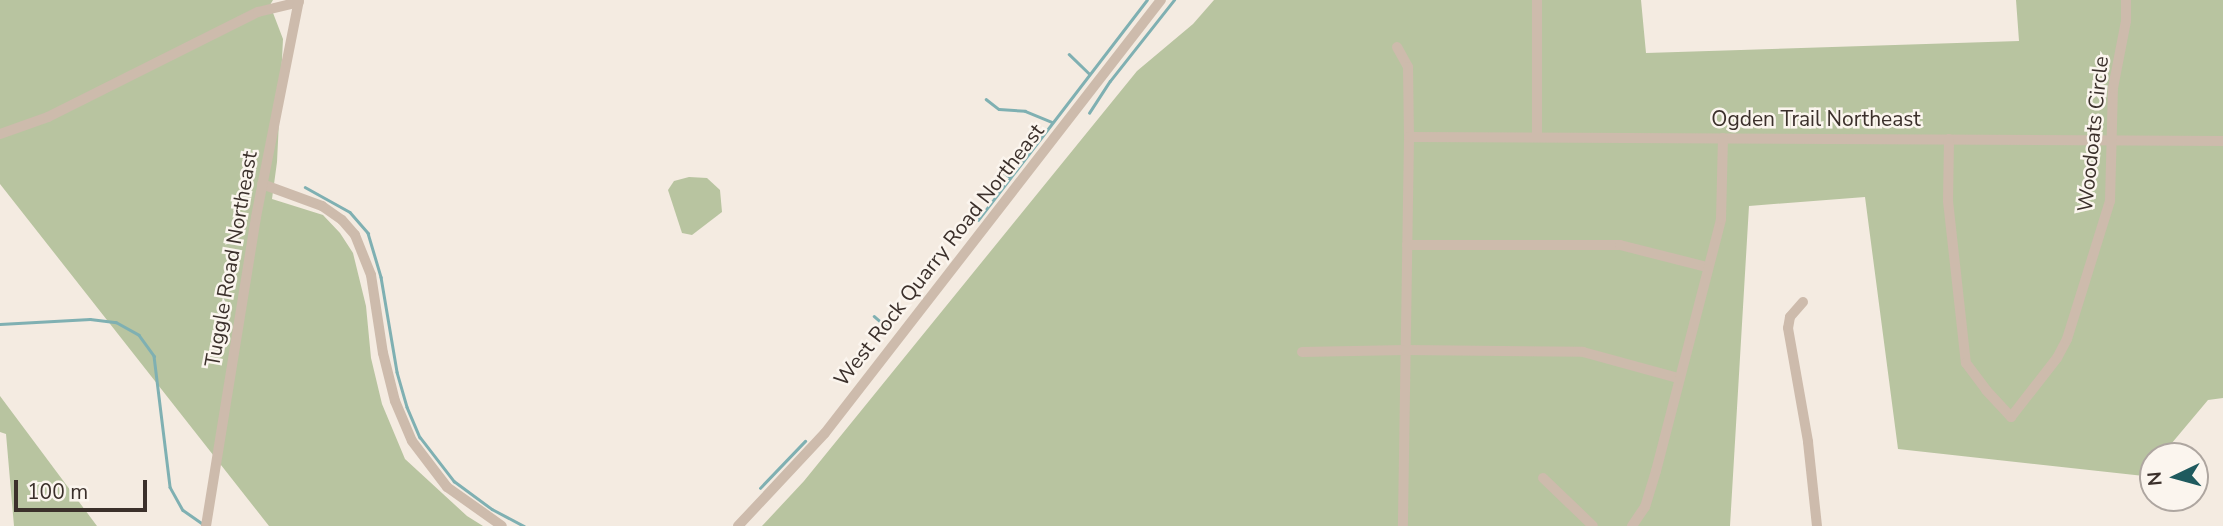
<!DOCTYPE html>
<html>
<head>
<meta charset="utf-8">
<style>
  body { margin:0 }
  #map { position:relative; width:2223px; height:526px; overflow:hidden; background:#f4ebe1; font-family:"Nunito Sans",sans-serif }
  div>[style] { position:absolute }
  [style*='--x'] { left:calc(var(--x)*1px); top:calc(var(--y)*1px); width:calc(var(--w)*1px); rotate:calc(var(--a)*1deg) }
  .green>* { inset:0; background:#b8c4a0 }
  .stream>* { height:2.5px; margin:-1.25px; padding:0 1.25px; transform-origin:1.25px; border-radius:1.25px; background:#7fb0b2 }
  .minor>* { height:10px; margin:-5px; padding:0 5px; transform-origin:5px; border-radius:5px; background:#cdbbac }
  span { translate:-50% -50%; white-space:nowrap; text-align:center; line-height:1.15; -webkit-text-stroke:5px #fbf5ee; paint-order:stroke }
  .street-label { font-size:21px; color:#3b302b }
  .north { position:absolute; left:2139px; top:442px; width:70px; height:70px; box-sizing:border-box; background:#fbf5ee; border:2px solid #aea6a0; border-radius:50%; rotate:265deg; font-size:19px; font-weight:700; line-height:28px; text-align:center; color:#3b302b }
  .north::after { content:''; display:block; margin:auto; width:24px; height:32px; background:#1f5a5e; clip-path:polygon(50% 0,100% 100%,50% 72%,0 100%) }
  .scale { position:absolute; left:14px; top:480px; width:133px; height:32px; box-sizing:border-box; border:4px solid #3b302b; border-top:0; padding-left:9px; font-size:21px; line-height:24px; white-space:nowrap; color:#3b302b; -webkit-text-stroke:5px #fbf5ee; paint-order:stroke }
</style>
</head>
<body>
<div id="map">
  <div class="green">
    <div style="clip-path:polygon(0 0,273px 0,270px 5px,283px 39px,277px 162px,272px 199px,323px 215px,340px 233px,353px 253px,366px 306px,371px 358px,382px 404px,405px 459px,467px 516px,483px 526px,269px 526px,0 184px)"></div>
    <div style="clip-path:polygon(1214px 0,1641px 0,1646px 53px,2019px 41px,2016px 0,2223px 0,2223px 398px,2208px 400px,2161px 456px,2153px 456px,2153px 465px,2144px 476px,1898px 449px,1865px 197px,1749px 206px,1730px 526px,762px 526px,804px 481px,1137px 71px,1193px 24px)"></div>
    <div style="clip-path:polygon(689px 177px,707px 178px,720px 190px,722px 212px,692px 235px,682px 233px,668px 190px,674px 181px)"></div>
    <div style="clip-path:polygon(0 396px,97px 526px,14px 526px,6px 434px,0 432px)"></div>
  </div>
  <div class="stream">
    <div style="--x:1069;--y:54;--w:28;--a:44"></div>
    <div style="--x:986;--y:99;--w:16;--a:38"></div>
    <div style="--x:999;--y:109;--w:26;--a:4"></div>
    <div style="--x:1025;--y:111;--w:29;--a:22"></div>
    <div style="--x:1089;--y:113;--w:38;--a:-57"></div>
    <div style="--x:1110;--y:81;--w:103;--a:-51.7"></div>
    <div style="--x:1001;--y:165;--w:5;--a:90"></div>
    <div style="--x:1001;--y:170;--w:11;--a:38"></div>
    <div style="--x:305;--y:187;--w:51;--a:29.1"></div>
    <div style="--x:350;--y:212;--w:28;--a:49"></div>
    <div style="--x:368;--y:233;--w:46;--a:73.5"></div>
    <div style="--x:381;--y:277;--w:96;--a:80.4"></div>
    <div style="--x:397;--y:372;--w:36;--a:74"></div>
    <div style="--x:407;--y:407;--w:33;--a:67"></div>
    <div style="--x:420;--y:437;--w:56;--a:52.3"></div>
    <div style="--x:454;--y:481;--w:47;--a:36.4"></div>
    <div style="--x:492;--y:509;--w:36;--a:28"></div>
    <div style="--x:978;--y:220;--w:277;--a:-52.5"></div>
    <div style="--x:874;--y:316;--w:20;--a:41"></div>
    <div style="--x:0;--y:324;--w:90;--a:-3.2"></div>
    <div style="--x:90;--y:319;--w:26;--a:7"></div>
    <div style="--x:116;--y:322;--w:26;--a:29"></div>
    <div style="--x:139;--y:335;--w:26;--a:54"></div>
    <div style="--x:154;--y:356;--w:132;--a:83"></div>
    <div style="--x:170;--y:487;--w:26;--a:61"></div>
    <div style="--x:183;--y:510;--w:24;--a:35"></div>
    <div style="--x:760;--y:488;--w:65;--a:-46.2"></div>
  </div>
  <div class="minor">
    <div style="--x:1397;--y:47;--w:23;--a:61"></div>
    <div style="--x:1408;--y:67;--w:70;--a:89.2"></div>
    <div style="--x:1409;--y:137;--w:389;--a:90.9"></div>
    <div style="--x:0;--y:134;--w:51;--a:-19.5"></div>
    <div style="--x:48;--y:117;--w:235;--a:-26.6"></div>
    <div style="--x:258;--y:12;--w:42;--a:-13.7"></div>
    <div style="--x:1409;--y:137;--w:814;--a:0.28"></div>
    <div style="--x:1537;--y:137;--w:137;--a:-90"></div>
    <div style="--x:1949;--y:139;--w:62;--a:90.9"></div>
    <div style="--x:1948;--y:201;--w:163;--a:83.7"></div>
    <div style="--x:1966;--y:363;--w:34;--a:53"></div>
    <div style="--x:1986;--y:390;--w:37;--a:47"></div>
    <div style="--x:2011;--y:417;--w:75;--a:-52.1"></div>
    <div style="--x:2057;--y:358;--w:21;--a:-62"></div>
    <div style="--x:2067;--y:339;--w:145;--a:-72.7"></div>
    <div style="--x:2110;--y:201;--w:113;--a:-88.5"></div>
    <div style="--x:2113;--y:88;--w:68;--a:-79"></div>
    <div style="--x:2126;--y:21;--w:21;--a:-90"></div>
    <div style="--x:262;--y:184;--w:64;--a:20.1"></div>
    <div style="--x:322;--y:206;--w:24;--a:35"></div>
    <div style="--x:342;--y:220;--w:20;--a:49"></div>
    <div style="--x:355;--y:235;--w:43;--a:68.2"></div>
    <div style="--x:371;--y:275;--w:79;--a:81.3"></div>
    <div style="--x:383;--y:353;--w:49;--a:76"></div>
    <div style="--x:395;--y:401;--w:43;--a:67"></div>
    <div style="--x:412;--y:441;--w:58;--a:52.7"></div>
    <div style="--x:447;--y:487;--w:67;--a:35.3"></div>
    <div style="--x:1407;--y:245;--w:213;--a:0"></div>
    <div style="--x:1620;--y:245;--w:90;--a:14.2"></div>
    <div style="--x:1803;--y:302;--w:20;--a:131"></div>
    <div style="--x:1790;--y:317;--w:11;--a:100"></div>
    <div style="--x:1788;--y:328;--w:116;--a:80"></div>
    <div style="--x:1808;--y:442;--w:84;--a:83.9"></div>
    <div style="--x:1302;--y:352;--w:103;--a:-1.1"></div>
    <div style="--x:1405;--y:350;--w:178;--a:0.6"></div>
    <div style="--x:1583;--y:352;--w:98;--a:15.3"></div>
    <div style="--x:1543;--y:478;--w:69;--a:43.8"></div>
    <div style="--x:206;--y:526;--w:313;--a:-80.8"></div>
    <div style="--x:256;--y:217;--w:221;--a:-78.8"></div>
    <div style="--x:738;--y:526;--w:127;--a:-46.9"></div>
    <div style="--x:825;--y:433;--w:548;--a:-52.19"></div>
    <div style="--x:1632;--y:526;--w:23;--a:-56"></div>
    <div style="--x:1645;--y:507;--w:38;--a:-73"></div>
    <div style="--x:1656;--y:471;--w:260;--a:-75.5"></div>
    <div style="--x:1721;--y:219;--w:81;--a:-88.6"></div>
  </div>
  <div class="street-label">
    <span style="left:1816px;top:119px">Ogden Trail Northeast</span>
    <span style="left:2093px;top:134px;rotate:-84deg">Woodoats Circle</span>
    <span style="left:939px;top:255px;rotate:-52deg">West Rock Quarry Road Northeast</span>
    <span style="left:231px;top:259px;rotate:-80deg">Tuggle Road Northeast</span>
  </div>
  <div class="north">N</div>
  <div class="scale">100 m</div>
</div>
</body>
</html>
